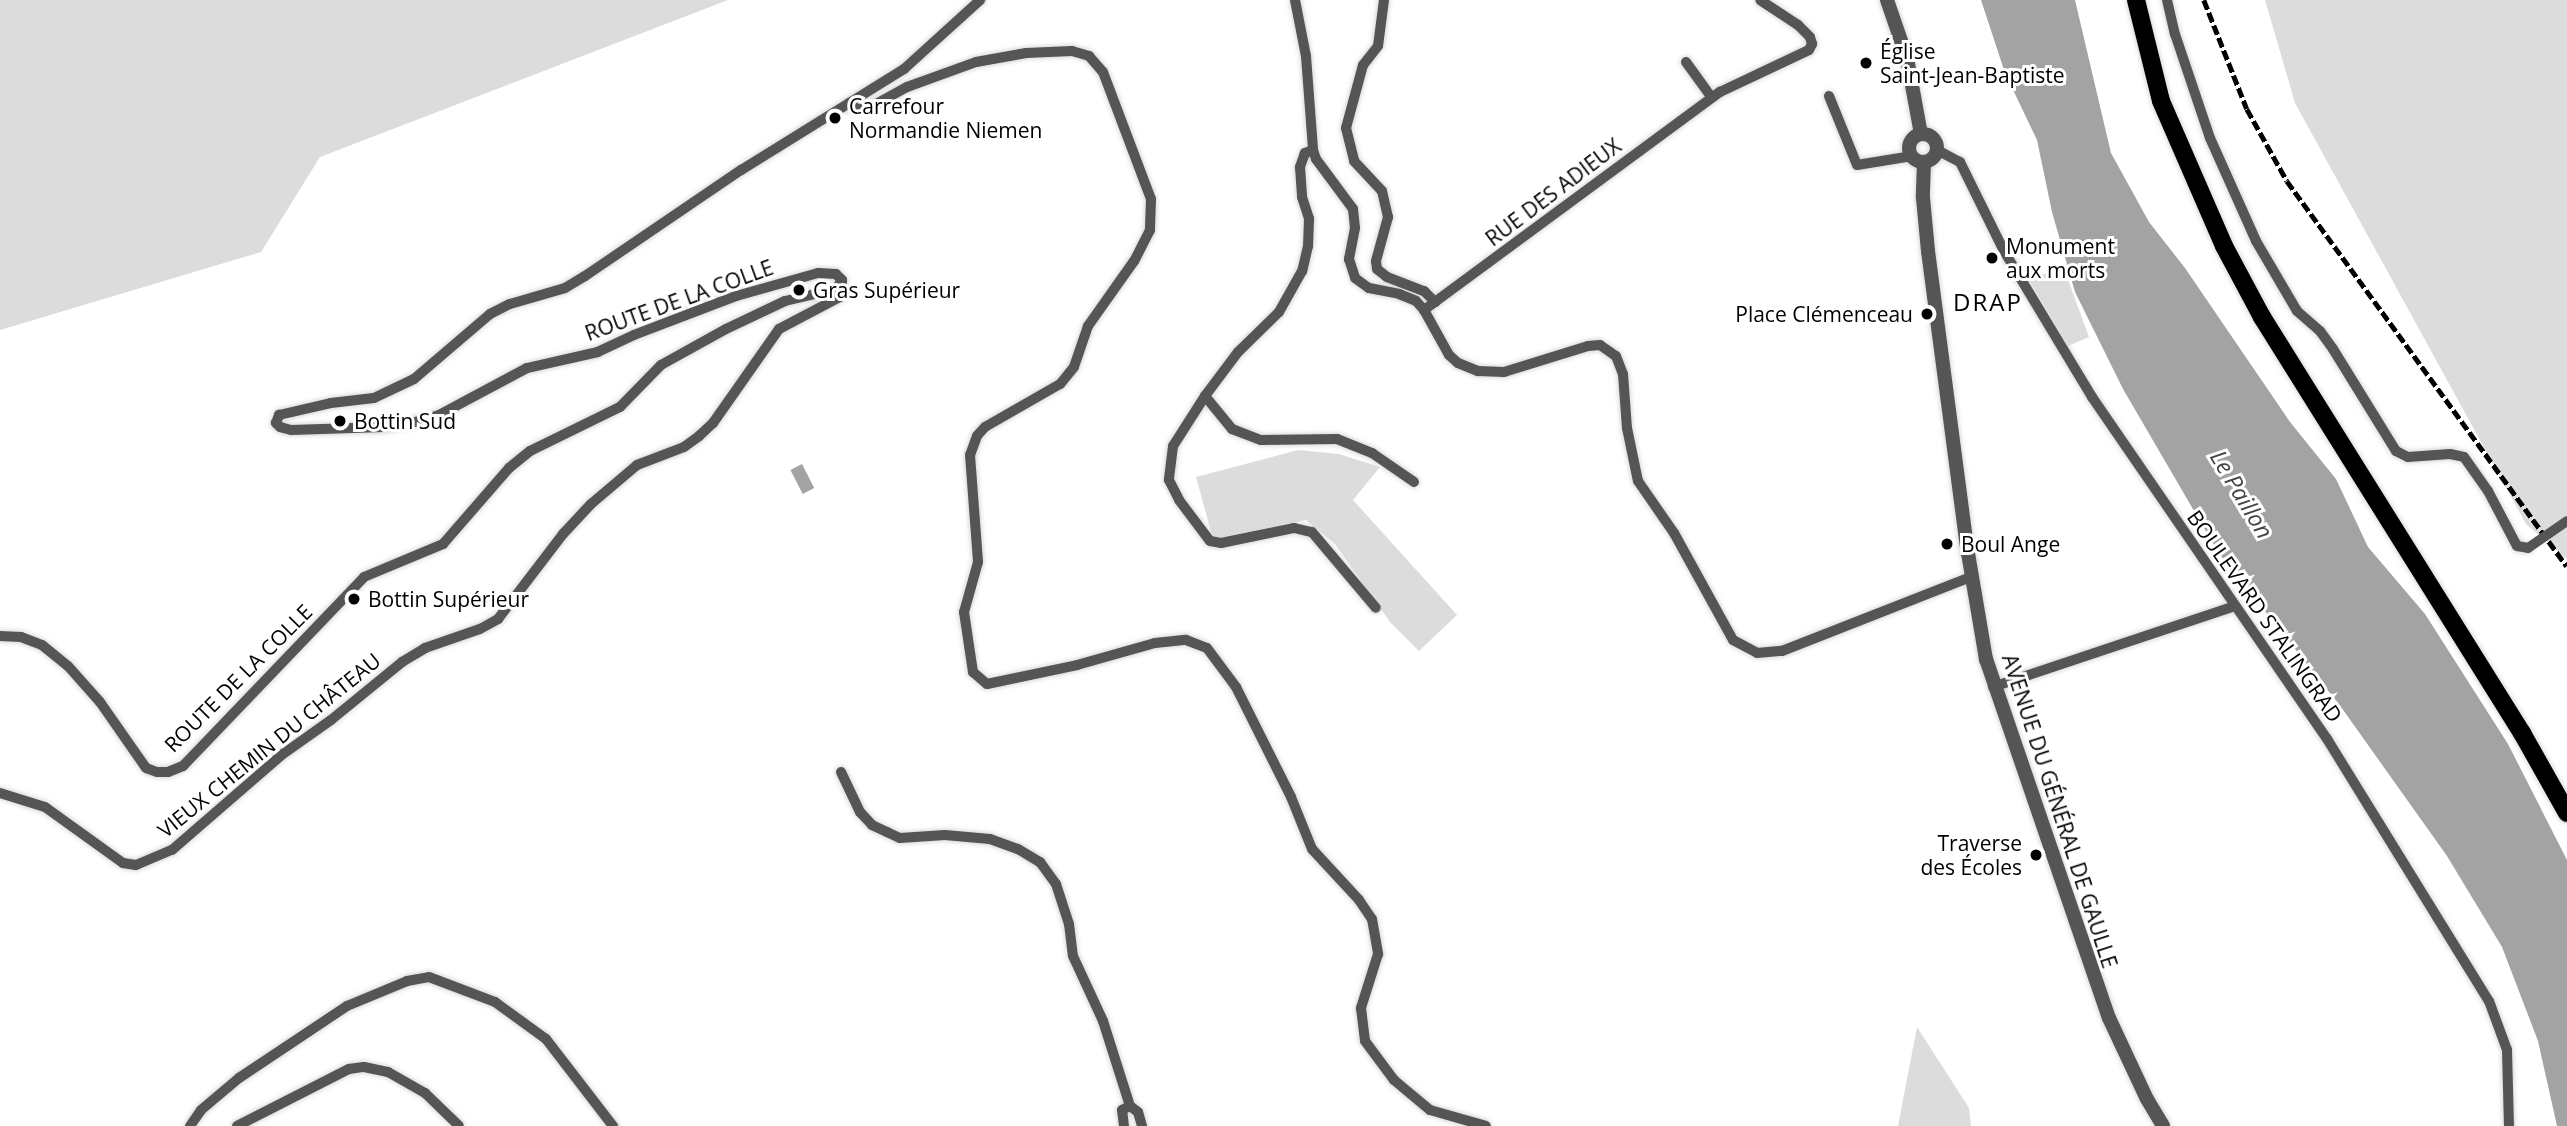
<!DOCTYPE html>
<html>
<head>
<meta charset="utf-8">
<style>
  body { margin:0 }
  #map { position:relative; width:2567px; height:1126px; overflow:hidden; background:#fff; font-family:"Open Sans",sans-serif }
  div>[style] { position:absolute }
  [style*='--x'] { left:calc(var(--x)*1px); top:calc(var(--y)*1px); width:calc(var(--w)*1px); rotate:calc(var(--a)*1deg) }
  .green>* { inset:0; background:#dcdcdc }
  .water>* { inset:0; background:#a3a3a3; transform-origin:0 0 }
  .roads { filter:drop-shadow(0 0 2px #dbdbdb) drop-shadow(0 0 2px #dbdbdb) }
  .minor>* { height:10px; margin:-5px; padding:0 5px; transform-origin:5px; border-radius:5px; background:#555 }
  .tertiary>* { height:14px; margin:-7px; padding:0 7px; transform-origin:7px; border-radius:7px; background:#555 }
  .tertiary>.ring { margin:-7px; padding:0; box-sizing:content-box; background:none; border:14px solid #555; border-radius:50% }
  .primary>* { height:18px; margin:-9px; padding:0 9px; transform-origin:9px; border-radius:9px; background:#000 }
  .rail>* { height:4.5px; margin-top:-2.25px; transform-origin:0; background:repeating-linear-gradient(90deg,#000 0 10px,transparent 0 13.5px) }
  .minor-bridge>* { height:10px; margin:-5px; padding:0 5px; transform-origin:5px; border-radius:5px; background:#555 }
  .dots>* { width:19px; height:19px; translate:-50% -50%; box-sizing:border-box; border:4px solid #fff; border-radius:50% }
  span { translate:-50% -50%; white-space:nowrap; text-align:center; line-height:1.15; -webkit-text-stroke:6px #fff; paint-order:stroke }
  .poi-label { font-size:21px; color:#000 }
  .left { translate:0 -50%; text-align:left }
  .right { translate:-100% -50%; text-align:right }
  .street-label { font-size:21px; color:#000 }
  .water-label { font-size:23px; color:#444; font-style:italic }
  .quarter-label { font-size:24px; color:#000; letter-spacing:2px }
</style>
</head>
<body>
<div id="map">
  <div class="green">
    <div style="clip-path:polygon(0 0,728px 0,320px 157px,261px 252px,0 330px)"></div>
    <div style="clip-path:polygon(2265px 0,2567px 0,2567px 559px,2526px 524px,2295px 103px)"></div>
    <div style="clip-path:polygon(2063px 266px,2089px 337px,2068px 346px,2029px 280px)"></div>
    <div style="clip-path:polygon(1298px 450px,1339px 454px,1380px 467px,1353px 500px,1457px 615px,1419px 651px,1390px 622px,1335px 544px,1306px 520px,1213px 539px,1196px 477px)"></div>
    <div style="clip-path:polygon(1917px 1027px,1969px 1108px,1971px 1126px,1898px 1126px)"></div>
  </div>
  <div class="water">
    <div style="clip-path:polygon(1981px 0,2075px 0,2111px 153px,2149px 222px,2185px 268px,2290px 422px,2336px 479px,2368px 547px,2425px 614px,2508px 744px,2567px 860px,2567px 1126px,2557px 1126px,2538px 1041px,2502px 947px,2447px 856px,2341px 707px,2218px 552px,2123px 389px,2075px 292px,2052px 212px,2037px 140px,2005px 73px)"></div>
    <div style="left:802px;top:464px;width:27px;height:13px;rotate:63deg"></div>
  </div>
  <div class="roads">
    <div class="minor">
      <div style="--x:1295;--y:0;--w:57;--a:78.9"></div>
      <div style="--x:1306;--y:56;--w:94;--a:85.7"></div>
      <div style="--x:1313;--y:150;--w:9;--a:72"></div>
      <div style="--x:1316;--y:159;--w:62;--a:53.5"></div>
      <div style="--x:1353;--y:209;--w:19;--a:84"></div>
      <div style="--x:1355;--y:228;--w:32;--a:101"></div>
      <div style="--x:1349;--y:259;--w:20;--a:72"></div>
      <div style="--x:1355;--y:278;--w:17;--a:36"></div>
      <div style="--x:1369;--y:288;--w:31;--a:11"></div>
      <div style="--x:1399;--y:294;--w:18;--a:22"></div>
      <div style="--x:1416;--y:301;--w:12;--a:48"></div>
      <div style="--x:1424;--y:310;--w:51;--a:60.9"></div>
      <div style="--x:1449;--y:355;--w:12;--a:42"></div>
      <div style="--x:1458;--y:363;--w:22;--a:22"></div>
      <div style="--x:1478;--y:371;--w:26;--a:2"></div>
      <div style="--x:1504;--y:372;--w:88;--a:-17.2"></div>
      <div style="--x:1588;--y:346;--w:12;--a:-5"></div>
      <div style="--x:1600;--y:345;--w:19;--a:35"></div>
      <div style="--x:1616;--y:356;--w:19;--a:69"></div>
      <div style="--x:1623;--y:374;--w:54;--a:85.8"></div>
      <div style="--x:1627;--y:428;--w:54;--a:78.3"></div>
      <div style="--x:1638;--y:481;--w:63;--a:55.3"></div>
      <div style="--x:1674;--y:533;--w:122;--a:61.1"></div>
      <div style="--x:1733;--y:640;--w:27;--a:28"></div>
      <div style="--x:1757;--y:653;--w:25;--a:-5"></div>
      <div style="--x:1782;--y:651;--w:203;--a:-21.4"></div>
      <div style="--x:1384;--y:0;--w:46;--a:97.4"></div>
      <div style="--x:1378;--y:46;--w:24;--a:128"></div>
      <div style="--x:1363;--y:65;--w:65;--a:105.1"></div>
      <div style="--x:1346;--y:128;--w:34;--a:76"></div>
      <div style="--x:1354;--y:161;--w:41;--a:47"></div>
      <div style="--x:1382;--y:191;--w:27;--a:77"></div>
      <div style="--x:1388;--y:217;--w:46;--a:105.3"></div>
      <div style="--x:1376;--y:261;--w:8;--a:83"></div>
      <div style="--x:1377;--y:269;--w:13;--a:39"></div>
      <div style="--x:1387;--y:277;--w:40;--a:21"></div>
      <div style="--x:1424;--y:291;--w:16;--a:45"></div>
      <div style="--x:2167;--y:0;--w:35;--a:77"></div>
      <div style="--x:2175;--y:34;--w:110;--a:71.4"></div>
      <div style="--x:2210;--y:138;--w:113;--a:65.9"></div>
      <div style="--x:2256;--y:241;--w:81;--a:59.6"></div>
      <div style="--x:2297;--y:311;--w:30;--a:41"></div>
      <div style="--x:2320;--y:331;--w:22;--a:54"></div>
      <div style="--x:2333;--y:349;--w:120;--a:58.3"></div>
      <div style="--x:2396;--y:451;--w:13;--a:27"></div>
      <div style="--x:2408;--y:457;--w:42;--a:-4.1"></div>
      <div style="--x:2450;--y:454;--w:14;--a:12"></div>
      <div style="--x:2464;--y:457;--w:42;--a:54.8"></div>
      <div style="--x:2488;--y:491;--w:62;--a:62.2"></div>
      <div style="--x:2517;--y:546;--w:11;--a:10"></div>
      <div style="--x:1686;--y:62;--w:44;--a:54.2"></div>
      <div style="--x:1829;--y:96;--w:74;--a:67.9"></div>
      <div style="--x:1857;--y:165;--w:56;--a:-9.3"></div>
      <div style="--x:849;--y:103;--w:8;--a:45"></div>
      <div style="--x:855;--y:109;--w:14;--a:-4"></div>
      <div style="--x:869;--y:108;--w:43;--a:-28.9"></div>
      <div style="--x:907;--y:87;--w:73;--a:-19.9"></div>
      <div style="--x:976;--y:62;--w:51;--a:-10.2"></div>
      <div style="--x:1026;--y:53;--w:46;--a:-2.5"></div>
      <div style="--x:1072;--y:51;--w:18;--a:16"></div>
      <div style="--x:1089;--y:56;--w:21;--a:49"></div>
      <div style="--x:1103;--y:72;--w:136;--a:69.3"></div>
      <div style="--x:1151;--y:199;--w:31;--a:92"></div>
      <div style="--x:1150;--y:230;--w:35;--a:117"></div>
      <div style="--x:1134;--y:261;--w:80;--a:125.3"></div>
      <div style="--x:1088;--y:326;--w:43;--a:108.9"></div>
      <div style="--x:1074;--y:367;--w:22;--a:129"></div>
      <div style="--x:1060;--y:384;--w:86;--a:150.2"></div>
      <div style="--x:985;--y:427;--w:12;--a:132"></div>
      <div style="--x:977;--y:436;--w:20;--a:110"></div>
      <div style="--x:970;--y:455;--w:107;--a:85.7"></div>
      <div style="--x:978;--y:562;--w:52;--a:105.6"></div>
      <div style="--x:964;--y:612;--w:61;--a:81.5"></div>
      <div style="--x:973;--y:672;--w:18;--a:41"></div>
      <div style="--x:987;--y:684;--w:92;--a:-11.9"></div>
      <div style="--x:1077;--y:665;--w:81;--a:-15.8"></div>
      <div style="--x:1155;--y:643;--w:31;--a:-6"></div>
      <div style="--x:1186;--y:640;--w:22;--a:21"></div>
      <div style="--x:1207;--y:648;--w:49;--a:53.4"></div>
      <div style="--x:1236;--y:687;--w:123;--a:63.4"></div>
      <div style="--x:1291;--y:797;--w:56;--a:68"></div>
      <div style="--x:1312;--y:849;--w:69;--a:47.3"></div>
      <div style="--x:1359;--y:900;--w:23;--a:56"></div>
      <div style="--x:1372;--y:919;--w:36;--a:80"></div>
      <div style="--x:1378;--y:954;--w:57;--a:107.5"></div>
      <div style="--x:1361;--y:1008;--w:33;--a:83"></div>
      <div style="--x:1365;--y:1041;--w:49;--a:53.4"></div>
      <div style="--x:1394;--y:1080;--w:47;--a:39.8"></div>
      <div style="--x:1430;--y:1110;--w:58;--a:15.9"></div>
      <div style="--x:1313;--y:150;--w:9;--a:159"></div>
      <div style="--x:1305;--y:153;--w:15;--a:110"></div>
      <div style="--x:1300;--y:167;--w:30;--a:86"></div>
      <div style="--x:1302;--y:197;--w:23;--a:72"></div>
      <div style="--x:1309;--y:219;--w:27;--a:92"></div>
      <div style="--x:1308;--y:246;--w:26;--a:103"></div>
      <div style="--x:1302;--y:271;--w:47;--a:119.3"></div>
      <div style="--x:1279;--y:312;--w:57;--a:135.7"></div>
      <div style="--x:1238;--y:352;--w:55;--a:126.9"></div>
      <div style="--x:1205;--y:396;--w:43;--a:50.7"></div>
      <div style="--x:1232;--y:429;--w:31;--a:21"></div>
      <div style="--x:1261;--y:440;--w:76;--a:-0.8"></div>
      <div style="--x:1337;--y:439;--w:38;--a:22"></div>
      <div style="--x:1372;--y:453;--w:51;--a:34.6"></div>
      <div style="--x:1937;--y:150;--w:26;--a:28"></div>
      <div style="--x:1960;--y:162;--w:99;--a:63.7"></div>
      <div style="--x:2004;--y:251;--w:170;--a:58.9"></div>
      <div style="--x:2092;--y:397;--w:415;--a:55.5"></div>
      <div style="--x:2327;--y:739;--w:308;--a:58.3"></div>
      <div style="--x:2489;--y:1001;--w:52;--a:69.8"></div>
      <div style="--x:2507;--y:1050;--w:76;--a:88.5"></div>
      <div style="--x:1424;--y:310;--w:368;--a:-36.4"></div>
      <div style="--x:1720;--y:92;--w:98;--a:-25.3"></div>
      <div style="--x:1809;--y:50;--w:7;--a:-63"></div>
      <div style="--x:1812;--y:44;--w:7;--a:-106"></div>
      <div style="--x:1810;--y:37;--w:17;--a:-135"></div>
      <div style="--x:1798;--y:25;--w:45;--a:-146.7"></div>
      <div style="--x:1205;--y:396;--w:59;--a:122.6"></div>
      <div style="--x:1173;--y:446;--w:34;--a:97"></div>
      <div style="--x:1169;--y:480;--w:22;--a:63"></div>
      <div style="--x:1179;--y:500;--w:51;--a:52.9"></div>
      <div style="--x:1210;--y:541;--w:11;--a:10"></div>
      <div style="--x:1221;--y:543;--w:75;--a:-11.6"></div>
      <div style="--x:1294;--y:528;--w:18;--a:13"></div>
      <div style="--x:1312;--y:532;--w:99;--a:49.9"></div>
      <div style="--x:0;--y:636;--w:21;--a:3"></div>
      <div style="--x:21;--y:637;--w:22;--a:21"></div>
      <div style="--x:42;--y:645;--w:33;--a:39"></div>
      <div style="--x:68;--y:666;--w:48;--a:48.4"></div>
      <div style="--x:100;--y:702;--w:80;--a:55.1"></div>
      <div style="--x:146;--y:768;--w:12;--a:20"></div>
      <div style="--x:157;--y:772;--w:11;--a:0"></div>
      <div style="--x:168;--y:772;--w:16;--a:-22"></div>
      <div style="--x:183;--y:766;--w:262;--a:-46.2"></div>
      <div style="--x:364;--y:577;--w:86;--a:-22.7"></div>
      <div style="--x:443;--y:544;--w:101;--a:-49"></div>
      <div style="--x:509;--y:468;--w:27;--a:-39"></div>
      <div style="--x:530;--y:451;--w:100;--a:-26.1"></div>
      <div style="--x:620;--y:407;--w:59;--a:-45.7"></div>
      <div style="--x:661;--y:365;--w:74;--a:-29"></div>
      <div style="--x:726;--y:329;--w:65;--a:-25.4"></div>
      <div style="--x:785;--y:301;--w:52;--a:-13.2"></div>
      <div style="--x:836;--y:289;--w:11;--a:-56"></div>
      <div style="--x:842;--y:280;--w:8;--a:-135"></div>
      <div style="--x:836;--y:274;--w:18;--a:-177"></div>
      <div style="--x:818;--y:273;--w:85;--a:164.3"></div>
      <div style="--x:736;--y:296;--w:109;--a:159.1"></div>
      <div style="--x:634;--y:335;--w:40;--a:155"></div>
      <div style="--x:598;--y:352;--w:73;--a:167.3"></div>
      <div style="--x:527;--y:368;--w:100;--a:151.9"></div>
      <div style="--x:439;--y:415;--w:19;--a:162"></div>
      <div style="--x:421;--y:421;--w:37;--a:171"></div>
      <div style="--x:384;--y:427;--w:93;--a:178.2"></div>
      <div style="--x:291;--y:430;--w:11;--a:-165"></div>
      <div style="--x:280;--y:427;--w:6;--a:-135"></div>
      <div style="--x:276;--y:423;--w:9;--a:-69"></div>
      <div style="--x:279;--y:415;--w:53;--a:-13"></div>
      <div style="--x:331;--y:403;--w:43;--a:-6.6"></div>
      <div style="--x:374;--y:398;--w:44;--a:-25.4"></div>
      <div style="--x:414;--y:379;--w:100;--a:-40.5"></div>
      <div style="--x:490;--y:314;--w:22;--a:-27"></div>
      <div style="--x:510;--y:304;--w:57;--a:-16.2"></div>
      <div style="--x:565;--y:288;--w:23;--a:-31"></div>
      <div style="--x:585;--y:276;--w:189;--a:-34.2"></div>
      <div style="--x:741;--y:170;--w:192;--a:-31.8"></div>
      <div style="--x:904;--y:69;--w:103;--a:-42.2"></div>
      <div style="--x:1993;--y:687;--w:255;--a:-18.5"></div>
      <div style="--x:841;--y:772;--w:44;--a:64.6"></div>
      <div style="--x:860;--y:812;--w:18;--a:47"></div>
      <div style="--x:872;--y:825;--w:17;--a:25"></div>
      <div style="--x:887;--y:832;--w:14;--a:25"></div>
      <div style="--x:900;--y:838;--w:45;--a:-3.8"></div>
      <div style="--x:945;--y:835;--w:45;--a:5.1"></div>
      <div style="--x:990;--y:839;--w:30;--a:20"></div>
      <div style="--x:1018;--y:849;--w:26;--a:31"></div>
      <div style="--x:1040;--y:862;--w:27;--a:54"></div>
      <div style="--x:1056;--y:884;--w:42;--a:72"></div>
      <div style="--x:1069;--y:924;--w:32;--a:83"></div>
      <div style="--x:1073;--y:956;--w:72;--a:65.2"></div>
      <div style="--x:1103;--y:1021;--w:89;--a:72.4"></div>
      <div style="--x:0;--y:793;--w:47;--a:17.3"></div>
      <div style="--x:45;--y:807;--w:96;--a:35.7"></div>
      <div style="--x:123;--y:863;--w:13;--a:9"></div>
      <div style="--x:136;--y:865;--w:39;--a:-23"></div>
      <div style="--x:172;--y:850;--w:147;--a:-40.9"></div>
      <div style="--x:283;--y:754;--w:59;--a:-35.3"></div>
      <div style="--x:331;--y:720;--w:92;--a:-39.2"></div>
      <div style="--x:402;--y:662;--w:27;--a:-31"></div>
      <div style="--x:425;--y:648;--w:58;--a:-19.1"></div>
      <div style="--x:480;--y:629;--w:21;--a:-29"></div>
      <div style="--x:498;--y:619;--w:107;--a:-52.6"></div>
      <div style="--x:563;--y:534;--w:41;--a:-47"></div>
      <div style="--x:591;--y:504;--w:60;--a:-40.3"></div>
      <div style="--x:637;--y:465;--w:50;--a:-21"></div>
      <div style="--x:684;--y:447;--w:19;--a:-36"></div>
      <div style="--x:699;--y:436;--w:19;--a:-43"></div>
      <div style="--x:713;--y:423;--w:115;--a:-54.9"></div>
      <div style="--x:779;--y:329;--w:69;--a:-27.7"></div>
      <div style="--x:840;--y:297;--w:13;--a:-81"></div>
      <div style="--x:190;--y:1126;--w:19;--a:-55"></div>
      <div style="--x:201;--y:1110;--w:50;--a:-40.1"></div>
      <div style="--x:239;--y:1078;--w:130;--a:-33.7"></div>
      <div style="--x:347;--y:1006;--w:65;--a:-22.6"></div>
      <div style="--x:407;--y:981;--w:22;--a:-10"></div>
      <div style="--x:429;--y:977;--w:71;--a:20.7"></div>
      <div style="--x:495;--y:1002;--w:63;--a:36"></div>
      <div style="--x:546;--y:1039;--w:110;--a:52.4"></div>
      <div style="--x:237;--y:1126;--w:126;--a:-27"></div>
      <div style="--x:349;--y:1069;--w:15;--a:-8"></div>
      <div style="--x:364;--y:1067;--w:25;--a:12"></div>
      <div style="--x:388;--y:1072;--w:43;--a:29.6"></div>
      <div style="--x:425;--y:1093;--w:47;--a:44.1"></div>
      <div style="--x:1124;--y:1126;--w:16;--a:-97"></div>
      <div style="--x:1122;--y:1110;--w:9;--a:-27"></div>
      <div style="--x:1130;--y:1106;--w:10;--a:37"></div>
      <div style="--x:1138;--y:1112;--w:15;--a:74"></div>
    </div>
    <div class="tertiary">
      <div style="--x:1887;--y:0;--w:61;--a:71"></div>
      <div style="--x:1907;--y:58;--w:77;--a:79.6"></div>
      <div class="ring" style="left:1909px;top:134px;width:14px;height:14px"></div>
      <div style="--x:1924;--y:162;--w:36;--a:92"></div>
      <div style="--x:1923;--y:198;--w:53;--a:84.6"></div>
      <div style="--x:1928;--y:251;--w:305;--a:82.5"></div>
      <div style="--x:1968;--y:553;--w:108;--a:80.4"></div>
      <div style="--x:1986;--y:659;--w:379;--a:71.1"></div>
      <div style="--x:2109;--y:1018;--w:89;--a:64.9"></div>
      <div style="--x:2147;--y:1099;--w:31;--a:59"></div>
    </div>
    <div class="primary">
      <div style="--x:2136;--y:0;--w:104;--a:76.1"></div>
      <div style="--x:2161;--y:101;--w:158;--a:66.5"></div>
      <div style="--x:2224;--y:246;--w:81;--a:61.8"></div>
      <div style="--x:2262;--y:317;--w:491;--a:58"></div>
      <div style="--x:2522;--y:733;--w:92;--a:60.6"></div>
    </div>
  </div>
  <div class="rail">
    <div style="--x:2204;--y:0;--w:117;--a:68.5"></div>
    <div style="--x:2247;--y:109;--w:82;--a:60.9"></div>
    <div style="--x:2287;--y:181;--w:476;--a:54"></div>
  </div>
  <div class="minor-bridge">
    <div style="--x:2528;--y:548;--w:47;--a:-34.7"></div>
  </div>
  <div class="dots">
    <div style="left:1866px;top:63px;background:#000"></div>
    <div style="left:835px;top:118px;background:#000"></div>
    <div style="left:1992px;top:258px;background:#000"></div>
    <div style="left:799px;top:290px;background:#000"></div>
    <div style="left:1927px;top:314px;background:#000"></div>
    <div style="left:340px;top:421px;background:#000"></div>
    <div style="left:1947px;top:544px;background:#000"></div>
    <div style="left:354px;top:599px;background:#000"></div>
    <div style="left:2036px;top:855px;background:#000"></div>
  </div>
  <div class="poi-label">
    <span class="left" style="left:1880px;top:63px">Église<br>Saint-Jean-Baptiste</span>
    <span class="left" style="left:849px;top:118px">Carrefour<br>Normandie Niemen</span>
    <span class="left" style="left:2006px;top:258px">Monument<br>aux morts</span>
    <span class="left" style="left:813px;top:290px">Gras Supérieur</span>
    <span class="right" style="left:1913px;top:314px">Place Clémenceau</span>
    <span class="left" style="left:354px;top:421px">Bottin Sud</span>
    <span class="left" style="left:1961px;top:544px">Boul Ange</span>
    <span class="left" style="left:368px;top:599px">Bottin Supérieur</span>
    <span class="right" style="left:2022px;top:855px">Traverse<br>des Écoles</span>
  </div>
  <div class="street-label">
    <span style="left:1553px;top:192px;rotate:-37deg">RUE DES ADIEUX</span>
    <span style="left:679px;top:300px;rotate:-20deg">ROUTE DE LA COLLE</span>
    <span style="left:2265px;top:616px;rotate:55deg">BOULEVARD STALINGRAD</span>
    <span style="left:238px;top:678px;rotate:-45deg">ROUTE DE LA COLLE</span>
    <span style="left:269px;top:745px;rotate:-39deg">VIEUX CHEMIN DU CHÂTEAU</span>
    <span style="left:2060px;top:811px;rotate:72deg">AVENUE DU GÉNÉRAL DE GAULLE</span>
  </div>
  <div class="water-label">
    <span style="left:2242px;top:494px;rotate:59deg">Le Paillon</span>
  </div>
  <div class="quarter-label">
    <span style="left:1988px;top:302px">DRAP</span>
  </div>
</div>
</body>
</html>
